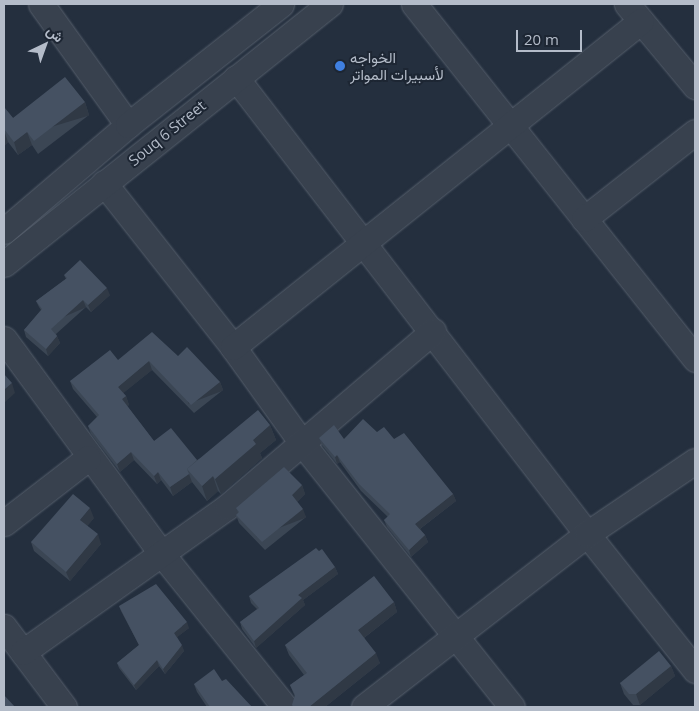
<!DOCTYPE html>
<html>
<head>
<meta charset="utf-8">
<style>
  body { margin:0 }
  #map { position:relative; width:699px; height:711px; overflow:hidden; background:#242f3e; font-family:"Open Sans",Vazirmatn,sans-serif }
  div>[style] { position:absolute }
  [style*='--x'] { left:calc(var(--x)*1px); top:calc(var(--y)*1px); width:calc(var(--w)*1px); rotate:calc(var(--a)*1deg) }
  .roads { filter:drop-shadow(0 0 1px #565f6c) drop-shadow(0 0 1px #565f6c) }
  .minor>* { height:25px; margin:-12.5px; padding:0 12.5px; transform-origin:12.5px; border-radius:12.5px; background:#38414e }
  .wall>* { inset:0; background:#3b4654 }
  .shaded-wall>* { inset:0; background:#303945; transform-origin:0 0 }
  .building>* { inset:0; background:#455162 }
  .dots>* { width:14px; height:14px; translate:-50% -50%; box-sizing:border-box; border:2px solid #1d2633; border-radius:50% }
  span { translate:-50% -50%; white-space:nowrap; text-align:center; line-height:1.15; -webkit-text-stroke:4px #1d2633; paint-order:stroke }
  .poi-label { font-size:15px; color:#b4bcc9 }
  .left { translate:0 -50%; text-align:left }
  .street-label { font-size:15px; color:#b4bcc9 }
  .frame { position:absolute; inset:0; border:5px solid #b4bcc9; pointer-events:none }
  .north { position:absolute; left:20px; top:20px; width:50px; height:50px; -webkit-text-stroke:4px #1d2633; paint-order:stroke; rotate:42deg; font-size:14px; font-weight:700; line-height:20px; text-align:center; color:#b4bcc9 }
  .north::after { content:''; display:block; margin:auto; width:18px; height:22px; background:#b4bcc9; clip-path:polygon(50% 0,100% 100%,50% 72%,0 100%) }
  .scale { position:absolute; left:516px; top:30px; width:66px; height:22px; box-sizing:border-box; border:2px solid #b4bcc9; border-top:0; padding-left:6px; font-size:15px; line-height:18px; white-space:nowrap; color:#b4bcc9; -webkit-text-stroke:4px #1d2633; paint-order:stroke }
</style>
</head>
<body>
<div id="map">
  <div class="roads">
    <div class="minor">
      <div style="--x:41;--y:4;--w:149;--a:54.3"></div>
      <div style="--x:414;--y:4;--w:453;--a:51.6"></div>
      <div style="--x:627;--y:4;--w:107;--a:50.3"></div>
      <div style="--x:236;--y:78;--w:575;--a:52.41"></div>
      <div style="--x:587;--y:534;--w:174;--a:51.5"></div>
      <div style="--x:104;--y:183;--w:209;--a:51.8"></div>
      <div style="--x:233;--y:347;--w:118;--a:54.3"></div>
      <div style="--x:302;--y:443;--w:337;--a:51.5"></div>
      <div style="--x:584;--y:219;--w:141;--a:-38.1"></div>
      <div style="--x:4;--y:231;--w:163;--a:-40.5"></div>
      <div style="--x:128;--y:125;--w:195;--a:-38.3"></div>
      <div style="--x:4;--y:264;--w:417;--a:-38.6"></div>
      <div style="--x:4;--y:339;--w:265;--a:53.7"></div>
      <div style="--x:161;--y:553;--w:198;--a:51.2"></div>
      <div style="--x:233;--y:347;--w:522;--a:-38.63"></div>
      <div style="--x:4;--y:523;--w:106;--a:-37.7"></div>
      <div style="--x:4;--y:627;--w:100;--a:53.1"></div>
      <div style="--x:23;--y:652;--w:250;--a:-35.4"></div>
      <div style="--x:227;--y:507;--w:271;--a:-40.5"></div>
      <div style="--x:364;--y:707;--w:282;--a:-37.8"></div>
      <div style="--x:587;--y:534;--w:130;--a:-34.1"></div>
    </div>
  </div>
  <div class="wall">
    <div style="clip-path:polygon(85px 102px,89px 115px,38px 154px,32px 145px,18px 155px,8px 142px,4px 146px,4px 107px,13px 118px)"></div>
    <div style="clip-path:polygon(64px 275px,110px 295px,91px 312px,86px 307px,56px 334px,60px 343px,48px 356px,26px 337px,24px 330px,41px 310px,39px 307px,36px 301px,66px 279px)"></div>
    <div style="clip-path:polygon(178px 356px,220px 382px,223px 390px,194px 413px,152px 370px,123px 393px,126px 396px,129px 405px,127px 406px,154px 441px,197px 460px,270px 425px,276px 440px,260px 453px,262px 458px,221px 494px,218px 491px,207px 501px,192px 482px,173px 496px,161px 480px,157px 484px,134px 460px,120px 472px,91px 434px,88px 426px,97px 417px,73px 389px,70px 381px,118px 360px)"></div>
    <div style="clip-path:polygon(377px 432px,394px 439px,453px 494px,456px 501px,420px 529px,425px 535px,428px 542px,411px 557px,387px 527px,384px 520px,388px 517px,361px 491px,340px 462px,337px 464px,322px 445px,319px 438px,344px 439px)"></div>
    <div style="clip-path:polygon(302px 485px,305px 494px,297px 502px,306px 517px,265px 550px,239px 523px,236px 515px,238px 513px,236px 508px)"></div>
    <div style="clip-path:polygon(94px 518px,87px 526px,101px 544px,70px 581px,34px 551px,31px 542px)"></div>
    <div style="clip-path:polygon(335px 567px,338px 574px,303px 600px,305px 605px,256px 648px,242px 629px,240px 622px,257px 609px,251px 603px,249px 596px)"></div>
    <div style="clip-path:polygon(394px 602px,397px 612px,364px 638px,380px 663px,325px 707px,293px 707px,292px 705px,295px 697px,290px 685px,304px 675px,289px 655px,285px 645px)"></div>
    <div style="clip-path:polygon(119px 606px,189px 628px,177px 637px,184px 651px,165px 674px,159px 666px,136px 690px,119px 668px,117px 663px,139px 645px,121px 611px)"></div>
    <div style="clip-path:polygon(671px 666px,675px 676px,640px 705px,633px 705px,624px 694px,620px 683px)"></div>
    <div style="clip-path:polygon(222px 681px,252px 707px,207px 707px,197px 692px,194px 684px)"></div>
  </div>
  <div class="shaded-wall">
    <div style="left:85px;top:102px;width:14px;height:64px;rotate:73deg"></div>
    <div style="clip-path:polygon(4px 130px,8px 142px,4px 146px)"></div>
    <div style="clip-path:polygon(27px 132px,32px 145px,18px 155px,14px 142px)"></div>
    <div style="clip-path:polygon(107px 288px,110px 295px,91px 312px,88px 305px)"></div>
    <div style="left:83px;top:300px;width:8px;height:43px;rotate:67deg"></div>
    <div style="clip-path:polygon(57px 336px,60px 343px,48px 356px,46px 349px)"></div>
    <div style="clip-path:polygon(149px 361px,152px 370px,121px 395px,118px 387px)"></div>
    <div style="left:220px;top:382px;width:9px;height:37px;rotate:69deg"></div>
    <div style="clip-path:polygon(12px 383px,15px 393px,4px 403px,4px 390px)"></div>
    <div style="clip-path:polygon(126px 396px,129px 405px,125px 408px,122px 399px)"></div>
    <div style="clip-path:polygon(270px 425px,276px 440px,260px 453px,262px 458px,221px 494px,215px 479px,253px 440px)"></div>
    <div style="clip-path:polygon(131px 452px,134px 460px,120px 472px,117px 464px)"></div>
    <div style="clip-path:polygon(337px 455px,340px 462px,337px 464px,335px 457px)"></div>
    <div style="clip-path:polygon(158px 472px,161px 480px,157px 484px,154px 476px)"></div>
    <div style="clip-path:polygon(189px 474px,192px 482px,173px 496px,170px 487px)"></div>
    <div style="clip-path:polygon(213px 476px,218px 491px,207px 501px,202px 486px)"></div>
    <div style="clip-path:polygon(302px 485px,305px 494px,295px 504px,292px 495px)"></div>
    <div style="clip-path:polygon(453px 494px,456px 501px,417px 531px,415px 524px)"></div>
    <div style="clip-path:polygon(90px 508px,94px 518px,84px 530px,80px 520px)"></div>
    <div style="left:303px;top:509px;width:9px;height:53px;rotate:69deg"></div>
    <div style="clip-path:polygon(98px 534px,101px 544px,70px 581px,66px 572px)"></div>
    <div style="clip-path:polygon(425px 535px,428px 542px,411px 557px,409px 550px)"></div>
    <div style="clip-path:polygon(335px 567px,338px 574px,303px 600px,305px 605px,256px 648px,254px 641px,298px 595px)"></div>
    <div style="clip-path:polygon(394px 602px,397px 612px,361px 640px,358px 630px)"></div>
    <div style="clip-path:polygon(187px 622px,189px 628px,176px 638px,174px 633px)"></div>
    <div style="clip-path:polygon(182px 645px,184px 651px,165px 674px,163px 669px)"></div>
    <div style="clip-path:polygon(376px 653px,380px 663px,325px 707px,309px 707px)"></div>
    <div style="clip-path:polygon(157px 660px,159px 666px,136px 690px,134px 685px)"></div>
    <div style="clip-path:polygon(671px 666px,675px 676px,640px 705px,636px 694px)"></div>
  </div>
  <div class="building">
    <div style="clip-path:polygon(65px 77px,85px 102px,34px 141px,27px 132px,14px 142px,4px 129px,4px 107px,13px 118px)"></div>
    <div style="clip-path:polygon(80px 260px,107px 288px,88px 305px,83px 300px,51px 329px,57px 336px,46px 349px,24px 330px,42px 309px,36px 301px,67px 278px,64px 275px)"></div>
    <div style="clip-path:polygon(152px 332px,178px 356px,187px 347px,220px 382px,191px 405px,149px 361px,118px 387px,126px 396px,122px 399px,154px 441px,171px 428px,197px 460px,187px 469px,189px 474px,170px 487px,158px 472px,154px 476px,131px 452px,117px 464px,88px 426px,99px 415px,70px 381px,110px 350px,118px 360px)"></div>
    <div style="clip-path:polygon(4px 374px,12px 383px,4px 390px)"></div>
    <div style="clip-path:polygon(258px 410px,270px 425px,253px 440px,256px 444px,215px 479px,213px 476px,202px 486px,187px 469px)"></div>
    <div style="clip-path:polygon(363px 419px,377px 432px,384px 427px,394px 439px,404px 433px,453px 494px,415px 524px,425px 535px,409px 550px,384px 520px,390px 514px,359px 484px,337px 455px,335px 457px,319px 438px,334px 425px,344px 439px)"></div>
    <div style="clip-path:polygon(284px 467px,302px 485px,292px 495px,303px 509px,262px 542px,236px 515px,239px 512px,236px 508px)"></div>
    <div style="clip-path:polygon(73px 494px,90px 508px,80px 520px,98px 534px,66px 572px,31px 542px)"></div>
    <div style="clip-path:polygon(316px 548px,319px 551px,322px 549px,335px 567px,298px 595px,302px 598px,254px 641px,240px 622px,259px 608px,249px 596px)"></div>
    <div style="clip-path:polygon(374px 576px,394px 602px,358px 630px,376px 653px,309px 707px,294px 707px,292px 705px,295px 695px,290px 685px,307px 673px,285px 645px)"></div>
    <div style="clip-path:polygon(156px 584px,187px 622px,174px 633px,182px 645px,163px 669px,157px 660px,134px 685px,117px 663px,139px 645px,119px 606px)"></div>
    <div style="clip-path:polygon(659px 651px,671px 666px,636px 694px,629px 694px,620px 683px)"></div>
    <div style="clip-path:polygon(214px 669px,222px 681px,226px 679px,252px 707px,210px 707px,194px 684px)"></div>
    <div style="clip-path:polygon(4px 695px,15px 707px,4px 707px)"></div>
  </div>
  <div class="dots">
    <div style="left:340px;top:66px;background:#3f7fe0"></div>
  </div>
  <div class="poi-label">
    <span class="left" style="left:350px;top:66px">الخواجه<br>لأسبيرات المواتر</span>
  </div>
  <div class="street-label">
    <span style="left:167px;top:133px;rotate:-39deg">Souq 6 Street</span>
  </div>
  <div class="frame"></div>
  <div class="north">ش</div>
  <div class="scale">20 m</div>
</div>
</body>
</html>
